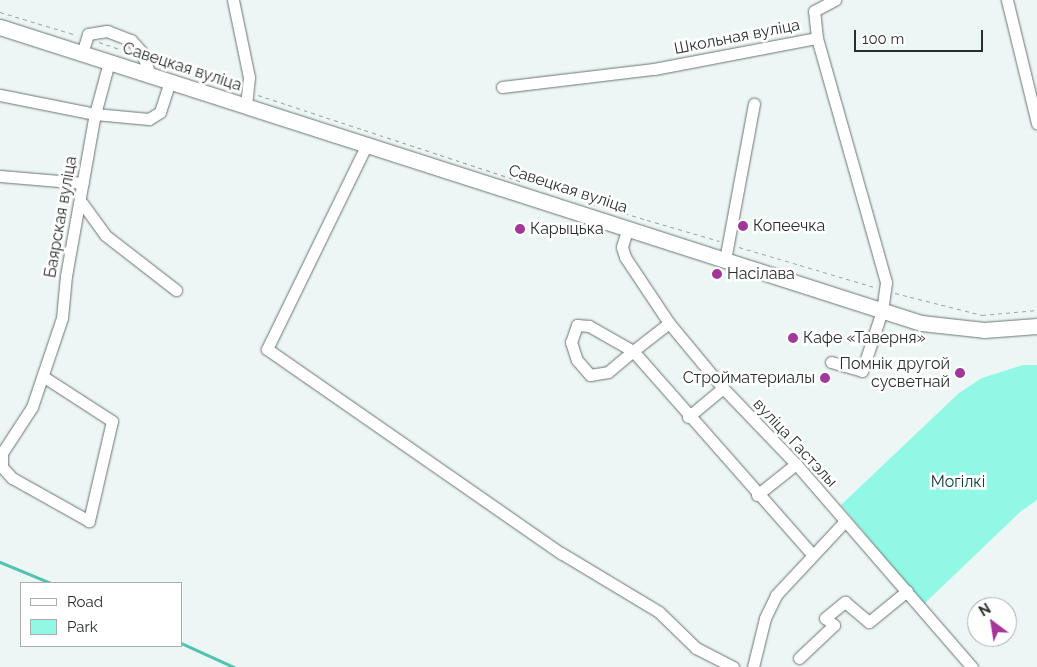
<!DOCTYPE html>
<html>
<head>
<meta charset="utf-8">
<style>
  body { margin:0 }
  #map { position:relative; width:1037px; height:667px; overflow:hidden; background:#ecf6f4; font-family:Raleway,sans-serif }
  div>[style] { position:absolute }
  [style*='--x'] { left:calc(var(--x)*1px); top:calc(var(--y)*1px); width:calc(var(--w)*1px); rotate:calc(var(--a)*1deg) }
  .green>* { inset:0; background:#92f8e6 }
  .stream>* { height:2.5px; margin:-1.25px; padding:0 1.25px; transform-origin:1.25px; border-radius:1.25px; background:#52c2b1 }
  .path>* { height:1px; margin-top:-0.5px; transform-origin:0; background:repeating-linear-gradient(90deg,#9ea6a4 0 4px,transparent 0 8px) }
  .roads { filter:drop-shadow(0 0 1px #6c7473) drop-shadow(0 0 1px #6c7473) }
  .minor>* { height:11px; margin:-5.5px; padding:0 5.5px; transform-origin:5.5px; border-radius:5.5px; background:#fff }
  .major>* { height:15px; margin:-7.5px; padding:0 7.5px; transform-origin:7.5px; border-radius:7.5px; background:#fff }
  .dots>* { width:14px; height:14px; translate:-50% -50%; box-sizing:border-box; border:2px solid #fff; border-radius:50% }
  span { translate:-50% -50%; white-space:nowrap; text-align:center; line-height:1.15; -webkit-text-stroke:5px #fff; paint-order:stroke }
  .street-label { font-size:16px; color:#2c2f2f }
  .poi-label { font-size:16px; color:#2c2f2f }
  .left { translate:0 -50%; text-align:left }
  .right { translate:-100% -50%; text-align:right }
  .park-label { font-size:16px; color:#0d4039 }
  .legend { position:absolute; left:20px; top:582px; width:162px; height:65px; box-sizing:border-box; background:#fff; border:1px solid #abacac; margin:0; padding:6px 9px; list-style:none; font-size:15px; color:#2c2f2f }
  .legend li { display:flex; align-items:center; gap:10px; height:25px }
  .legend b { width:25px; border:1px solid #abacac }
  .north { position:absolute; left:967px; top:597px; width:50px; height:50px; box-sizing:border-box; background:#fff; border:1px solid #abacac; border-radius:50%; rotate:329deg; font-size:14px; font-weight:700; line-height:20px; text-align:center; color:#2c2f2f }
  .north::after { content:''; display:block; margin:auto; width:18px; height:22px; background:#a23798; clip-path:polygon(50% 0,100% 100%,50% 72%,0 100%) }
  .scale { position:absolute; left:854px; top:30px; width:129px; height:22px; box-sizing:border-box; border:2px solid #2c2f2f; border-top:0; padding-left:6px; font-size:15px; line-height:18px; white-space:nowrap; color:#2c2f2f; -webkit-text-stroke:4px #fff; paint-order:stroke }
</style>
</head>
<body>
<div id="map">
  <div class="green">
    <div style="clip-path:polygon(1023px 365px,1037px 365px,1037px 500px,1020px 512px,924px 604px,841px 505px,959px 393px,982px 378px)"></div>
  </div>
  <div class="stream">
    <div style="--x:0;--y:562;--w:55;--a:22.4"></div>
    <div style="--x:181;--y:643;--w:58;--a:24.4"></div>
  </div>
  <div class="path">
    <div style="--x:0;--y:12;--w:79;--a:16.8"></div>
    <div style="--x:99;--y:42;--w:31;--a:19"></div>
    <div style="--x:156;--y:61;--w:85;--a:18.4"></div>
    <div style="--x:258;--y:95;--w:276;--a:18.2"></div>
    <div style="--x:586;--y:202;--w:139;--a:16.3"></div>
    <div style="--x:739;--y:247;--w:141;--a:16.5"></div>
    <div style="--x:895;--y:293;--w:90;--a:14.2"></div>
    <div style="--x:982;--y:315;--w:55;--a:-5.2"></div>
  </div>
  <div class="roads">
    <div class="minor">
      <div style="--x:233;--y:0;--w:79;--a:78.3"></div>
      <div style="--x:249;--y:77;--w:29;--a:96"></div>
      <div style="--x:1007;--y:0;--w:127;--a:76.3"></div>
      <div style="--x:82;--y:53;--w:20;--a:-72"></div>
      <div style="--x:88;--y:34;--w:19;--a:-9"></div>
      <div style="--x:107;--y:31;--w:26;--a:21"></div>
      <div style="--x:131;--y:40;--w:15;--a:48"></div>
      <div style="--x:141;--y:51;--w:26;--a:69"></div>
      <div style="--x:502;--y:87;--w:153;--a:-6.8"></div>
      <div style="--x:654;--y:69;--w:166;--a:-10.8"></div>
      <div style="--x:0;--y:95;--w:97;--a:11.3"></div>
      <div style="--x:95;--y:114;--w:54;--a:5.3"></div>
      <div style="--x:149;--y:119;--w:13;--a:-32"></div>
      <div style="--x:160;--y:112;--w:33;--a:-72"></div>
      <div style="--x:367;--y:144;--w:228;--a:116"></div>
      <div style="--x:267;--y:349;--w:358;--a:34.8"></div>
      <div style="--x:561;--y:553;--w:114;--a:31"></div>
      <div style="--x:659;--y:612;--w:52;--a:44.2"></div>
      <div style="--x:696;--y:648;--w:42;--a:27.2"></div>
      <div style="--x:0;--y:176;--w:83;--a:4.8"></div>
      <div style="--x:82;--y:203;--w:39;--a:54"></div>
      <div style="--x:105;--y:235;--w:90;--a:37.8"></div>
      <div style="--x:628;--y:227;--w:21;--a:107"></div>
      <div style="--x:622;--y:247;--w:10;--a:73"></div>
      <div style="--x:625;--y:257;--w:79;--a:56.3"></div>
      <div style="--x:669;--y:323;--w:85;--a:50.3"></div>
      <div style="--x:723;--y:388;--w:105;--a:46.2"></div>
      <div style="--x:796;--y:464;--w:269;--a:49.1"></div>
      <div style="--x:725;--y:260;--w:159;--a:-79.5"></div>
      <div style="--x:669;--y:323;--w:46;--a:142.1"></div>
      <div style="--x:633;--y:351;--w:51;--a:-150.4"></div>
      <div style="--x:589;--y:326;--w:12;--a:-175"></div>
      <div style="--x:577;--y:325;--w:18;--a:109"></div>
      <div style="--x:571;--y:342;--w:19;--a:72"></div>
      <div style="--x:577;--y:360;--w:20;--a:49"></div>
      <div style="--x:590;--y:375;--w:18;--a:-9"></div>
      <div style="--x:608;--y:372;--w:33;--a:-40"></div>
      <div style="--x:633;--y:351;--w:271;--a:48.6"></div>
      <div style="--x:831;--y:362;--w:32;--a:16"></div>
      <div style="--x:862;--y:371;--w:63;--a:-71.6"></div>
      <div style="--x:882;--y:311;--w:29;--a:-82"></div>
      <div style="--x:886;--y:282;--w:254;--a:-105.8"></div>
      <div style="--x:817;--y:38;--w:27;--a:-96"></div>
      <div style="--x:814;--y:11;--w:24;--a:-28"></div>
      <div style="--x:44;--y:377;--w:81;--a:32.9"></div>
      <div style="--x:112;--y:421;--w:103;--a:103"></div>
      <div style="--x:89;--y:521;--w:88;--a:-150.8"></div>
      <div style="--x:12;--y:478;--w:15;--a:-132"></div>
      <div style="--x:2;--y:467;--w:14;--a:-90"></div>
      <div style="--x:2;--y:453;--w:55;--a:-56.9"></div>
      <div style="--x:32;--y:407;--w:94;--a:-71.4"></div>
      <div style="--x:62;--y:318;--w:42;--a:-84.6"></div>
      <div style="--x:66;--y:276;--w:165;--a:-79.9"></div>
      <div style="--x:95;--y:114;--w:54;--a:-74.9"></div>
      <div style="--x:688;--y:417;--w:45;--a:-39.6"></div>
      <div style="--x:757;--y:495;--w:50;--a:-38.5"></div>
      <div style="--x:799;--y:658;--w:48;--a:-43.3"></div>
      <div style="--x:834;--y:625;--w:11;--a:-142"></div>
      <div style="--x:825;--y:618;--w:26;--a:-39"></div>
      <div style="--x:845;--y:602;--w:31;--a:40"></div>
      <div style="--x:869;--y:622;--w:49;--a:-39.2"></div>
      <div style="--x:753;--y:667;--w:50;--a:-76.2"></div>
      <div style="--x:765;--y:618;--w:25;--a:-64"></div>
      <div style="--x:776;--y:595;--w:101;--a:-47"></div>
    </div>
    <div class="major">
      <div style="--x:0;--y:27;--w:967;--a:17.82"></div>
      <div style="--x:921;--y:323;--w:63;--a:6.3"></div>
      <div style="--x:984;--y:330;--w:53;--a:-4.3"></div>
    </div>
  </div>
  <div class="dots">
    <div style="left:743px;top:226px;background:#a23798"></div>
    <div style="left:520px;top:229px;background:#a23798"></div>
    <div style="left:717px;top:274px;background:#a23798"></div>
    <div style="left:793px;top:338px;background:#a23798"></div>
    <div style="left:960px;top:373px;background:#a23798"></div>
    <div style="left:825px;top:378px;background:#a23798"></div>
  </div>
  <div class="street-label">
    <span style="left:737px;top:37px;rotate:-11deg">Школьная вуліца</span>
    <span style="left:182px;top:67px;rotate:18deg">Савецкая вуліца</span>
    <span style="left:568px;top:189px;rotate:18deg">Савецкая вуліца</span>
    <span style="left:61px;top:217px;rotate:-80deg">Баярская вуліца</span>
    <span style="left:795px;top:443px;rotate:47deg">вуліца Гастэлы</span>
  </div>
  <div class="poi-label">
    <span class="left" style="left:753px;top:226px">Копеечка</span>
    <span class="left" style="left:530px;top:229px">Карыцька</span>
    <span class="left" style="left:727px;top:274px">Насілава</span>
    <span class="left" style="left:803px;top:338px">Кафе «Таверня»</span>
    <span class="right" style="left:950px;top:373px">Помнік другой<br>сусветнай</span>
    <span class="right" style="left:815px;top:378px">Стройматериалы</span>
  </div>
  <div class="park-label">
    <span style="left:958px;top:482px">Могілкі</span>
  </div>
  <ul class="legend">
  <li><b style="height:6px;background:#fff"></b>Road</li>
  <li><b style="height:14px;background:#92f8e6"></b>Park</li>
  </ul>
  <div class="north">N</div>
  <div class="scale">100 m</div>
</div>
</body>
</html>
